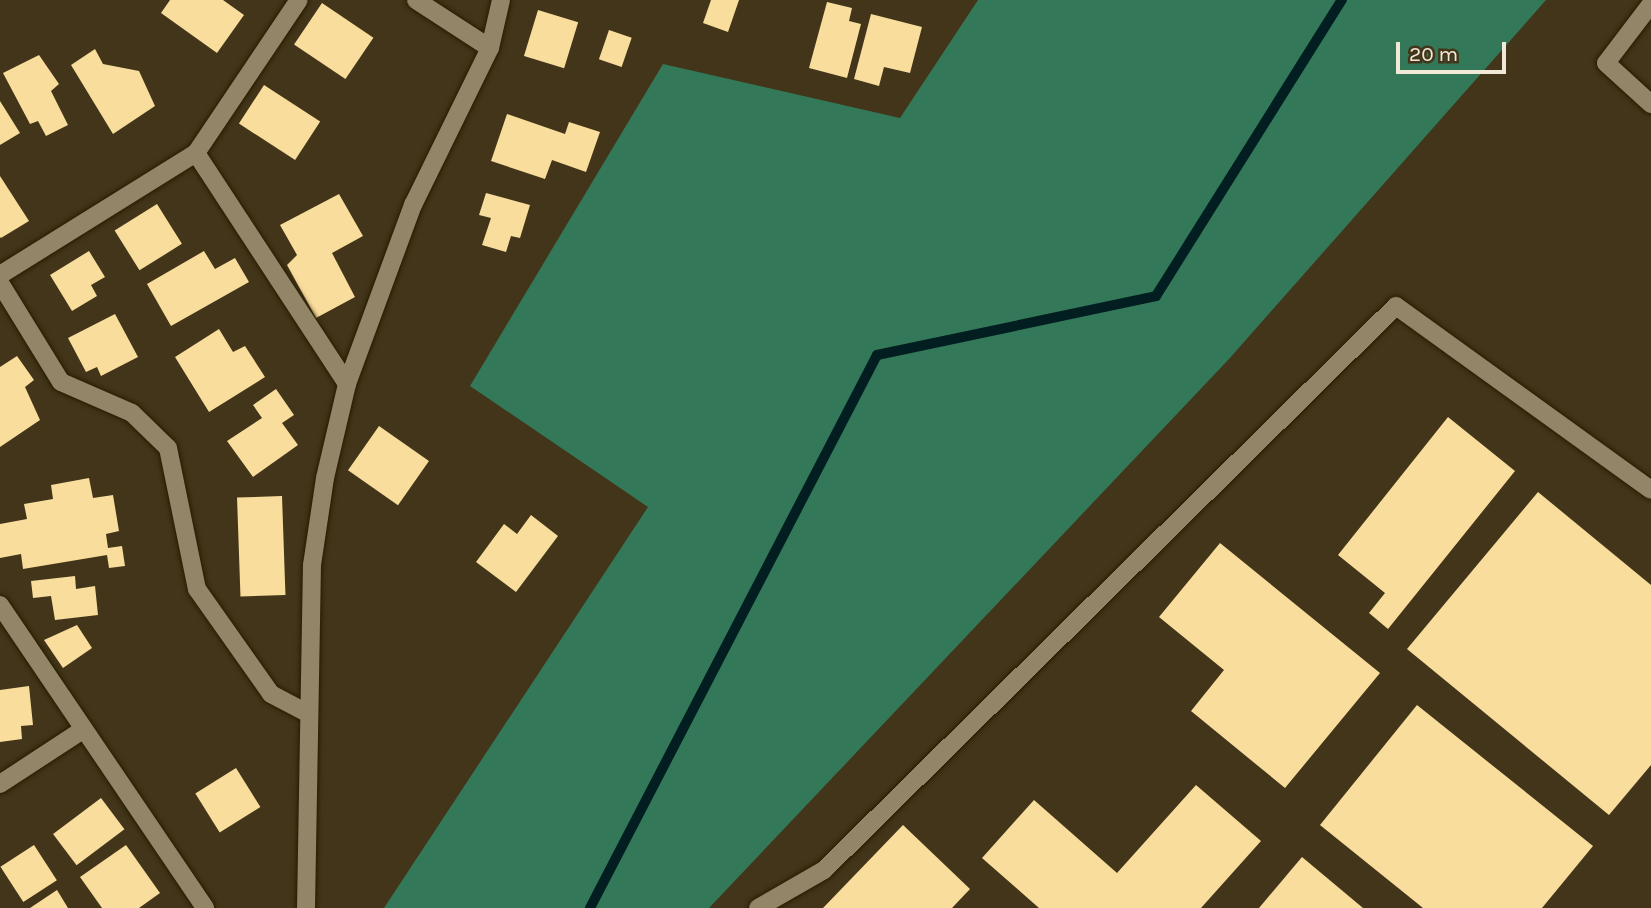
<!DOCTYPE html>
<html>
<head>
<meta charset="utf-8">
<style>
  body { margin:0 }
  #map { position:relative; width:1651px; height:908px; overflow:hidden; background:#423519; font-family:Karla,sans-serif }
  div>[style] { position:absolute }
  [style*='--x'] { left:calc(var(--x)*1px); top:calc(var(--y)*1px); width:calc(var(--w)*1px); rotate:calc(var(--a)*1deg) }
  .forest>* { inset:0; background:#337858 }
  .stream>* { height:10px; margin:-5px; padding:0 5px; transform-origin:5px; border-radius:5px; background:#021e20 }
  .building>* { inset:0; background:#f9dd9d; transform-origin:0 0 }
  .roads { filter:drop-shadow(0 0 2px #281c01) drop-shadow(0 0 2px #281c01) }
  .minor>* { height:18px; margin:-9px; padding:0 9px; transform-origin:9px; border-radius:9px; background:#938567 }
  .tertiary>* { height:18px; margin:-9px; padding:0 9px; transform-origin:9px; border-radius:9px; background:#938567 }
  span { translate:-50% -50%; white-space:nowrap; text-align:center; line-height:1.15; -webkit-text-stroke:7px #423519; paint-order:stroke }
  .scale { position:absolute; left:1396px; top:42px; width:110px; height:32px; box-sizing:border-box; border:4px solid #f0e9d8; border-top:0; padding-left:9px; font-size:21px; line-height:24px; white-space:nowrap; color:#f0e9d8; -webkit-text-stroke:5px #423519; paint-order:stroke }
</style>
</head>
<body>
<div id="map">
  <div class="forest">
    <div style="clip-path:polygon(978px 0,1546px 0,1229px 359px,709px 908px,384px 908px,648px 507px,470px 386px,663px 64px,900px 118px)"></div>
  </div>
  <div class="stream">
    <div style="--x:590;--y:908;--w:623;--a:-62.57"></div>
    <div style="--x:877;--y:355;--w:285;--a:-11.9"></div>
    <div style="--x:1156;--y:296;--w:350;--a:-57.9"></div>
  </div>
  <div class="building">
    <div style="clip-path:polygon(170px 0,223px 0,244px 15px,217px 53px,161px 13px)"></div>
    <div style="clip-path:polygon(711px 0,739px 0,728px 32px,703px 23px)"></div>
    <div style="clip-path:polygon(827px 2px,852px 8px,849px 21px,861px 24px,847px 78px,809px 68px)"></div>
    <div style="left:322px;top:3px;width:62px;height:50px;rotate:34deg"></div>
    <div style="left:538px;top:10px;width:42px;height:48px;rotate:17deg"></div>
    <div style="clip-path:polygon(871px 14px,922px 27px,910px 73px,884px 67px,879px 86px,854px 79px)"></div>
    <div style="left:609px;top:30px;width:24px;height:31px;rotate:19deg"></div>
    <div style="clip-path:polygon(95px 49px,103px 64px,139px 71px,155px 106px,113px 134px,71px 65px)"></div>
    <div style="clip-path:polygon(39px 55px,59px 84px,51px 91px,68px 125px,46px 136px,38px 121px,30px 124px,3px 73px)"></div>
    <div style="left:264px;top:85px;width:67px;height:46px;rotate:33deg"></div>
    <div style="clip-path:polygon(0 101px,20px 133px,0 145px)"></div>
    <div style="clip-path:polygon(507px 114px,565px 134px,569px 122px,600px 132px,586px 172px,552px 160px,545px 179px,491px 161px)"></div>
    <div style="clip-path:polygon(0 176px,29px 221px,1px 238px,0 237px)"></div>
    <div style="clip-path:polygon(486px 193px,530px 205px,520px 238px,511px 236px,506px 252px,482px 245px,491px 218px,479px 215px)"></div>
    <div style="clip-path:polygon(339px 194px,363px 236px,332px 253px,355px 297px,316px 318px,287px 265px,297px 255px,280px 225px)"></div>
    <div style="left:157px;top:204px;width:47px;height:50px;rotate:58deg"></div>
    <div style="clip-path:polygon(89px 251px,105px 277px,91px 285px,97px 296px,72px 311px,50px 275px)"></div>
    <div style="clip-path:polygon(204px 251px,215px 269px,235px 258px,249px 282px,171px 326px,147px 284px)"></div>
    <div style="clip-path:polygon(115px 314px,138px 357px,101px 376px,97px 367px,86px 372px,68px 338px)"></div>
    <div style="clip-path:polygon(219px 329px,233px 352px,245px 346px,265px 377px,209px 412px,175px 357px)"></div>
    <div style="clip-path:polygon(17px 356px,34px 380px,25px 387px,40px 420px,0 447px,0 367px)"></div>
    <div style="clip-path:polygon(276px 389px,294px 415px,282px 423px,298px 445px,253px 477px,227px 441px,262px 418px,253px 405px)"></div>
    <div style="clip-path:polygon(1448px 417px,1515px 471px,1388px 629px,1369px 613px,1385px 593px,1338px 555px)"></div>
    <div style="left:379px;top:426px;width:61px;height:54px;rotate:35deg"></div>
    <div style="clip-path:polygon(89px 478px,93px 498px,113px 495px,119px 531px,106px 534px,108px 548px,122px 546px,125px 566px,109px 568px,107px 555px,23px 569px,21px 554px,0 558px,0 524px,27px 519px,24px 504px,53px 499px,51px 485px)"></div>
    <div style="clip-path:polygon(1538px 492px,1651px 585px,1651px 765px,1609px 815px,1407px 649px)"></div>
    <div style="left:282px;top:496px;width:99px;height:45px;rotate:88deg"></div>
    <div style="clip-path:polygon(531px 515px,558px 536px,516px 592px,476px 562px,504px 524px,517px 534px)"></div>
    <div style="clip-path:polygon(1220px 543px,1380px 673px,1285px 788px,1191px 711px,1224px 670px,1159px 617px)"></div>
    <div style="clip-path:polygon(75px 576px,76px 589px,95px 586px,98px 615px,55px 620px,51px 596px,33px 598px,31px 581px)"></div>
    <div style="clip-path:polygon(77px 625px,92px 648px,63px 668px,44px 640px)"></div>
    <div style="clip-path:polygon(29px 686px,33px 725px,21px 726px,22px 739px,0 742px,0 690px)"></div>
    <div style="clip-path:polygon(1417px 705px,1593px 846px,1542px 908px,1423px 908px,1320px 825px)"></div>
    <div style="left:236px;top:768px;width:46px;height:48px;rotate:58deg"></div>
    <div style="clip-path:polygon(1196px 785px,1261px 841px,1201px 908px,1039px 908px,982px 858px,1034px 800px,1117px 873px)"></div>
    <div style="left:101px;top:798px;width:39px;height:60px;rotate:53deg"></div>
    <div style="clip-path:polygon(903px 825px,970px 889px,952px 908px,823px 908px)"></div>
    <div style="left:34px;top:845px;width:42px;height:40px;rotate:57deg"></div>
    <div style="clip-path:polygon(126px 845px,160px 893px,139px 908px,102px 908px,80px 877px)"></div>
    <div style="clip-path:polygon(1302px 857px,1363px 908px,1259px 908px)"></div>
    <div style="clip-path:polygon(57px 890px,68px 908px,30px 908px)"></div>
  </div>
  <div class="roads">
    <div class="minor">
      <div style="--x:416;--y:0;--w:88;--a:33"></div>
      <div style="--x:1651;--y:4;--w:74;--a:127.3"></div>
      <div style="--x:1606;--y:63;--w:61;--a:42.3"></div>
      <div style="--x:196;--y:153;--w:276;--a:56.8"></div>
      <div style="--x:0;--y:275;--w:231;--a:-31.9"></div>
      <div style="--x:196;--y:153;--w:184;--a:-56.1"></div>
      <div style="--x:0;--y:283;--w:116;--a:58.4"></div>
      <div style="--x:61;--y:382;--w:77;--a:23.6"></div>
      <div style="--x:132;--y:413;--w:50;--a:44.2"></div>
      <div style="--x:168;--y:448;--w:144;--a:78.4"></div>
      <div style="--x:197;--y:589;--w:128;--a:54.8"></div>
      <div style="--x:271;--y:694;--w:41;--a:27.8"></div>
      <div style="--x:0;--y:605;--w:366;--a:55.9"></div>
      <div style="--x:0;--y:784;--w:97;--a:-33.2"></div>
      <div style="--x:758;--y:908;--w:76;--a:-29.9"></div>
      <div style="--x:824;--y:870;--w:803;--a:-44.6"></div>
      <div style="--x:1396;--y:306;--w:314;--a:35.8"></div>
    </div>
    <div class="tertiary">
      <div style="--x:306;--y:908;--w:343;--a:-89"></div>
      <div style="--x:312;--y:565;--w:88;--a:-81.5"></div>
      <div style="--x:325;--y:478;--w:97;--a:-76.8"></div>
      <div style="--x:347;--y:384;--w:191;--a:-69.8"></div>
      <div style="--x:413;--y:205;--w:175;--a:-63.9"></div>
      <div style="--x:490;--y:48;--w:49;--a:-77.1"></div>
    </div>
  </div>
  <div class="scale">20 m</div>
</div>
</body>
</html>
